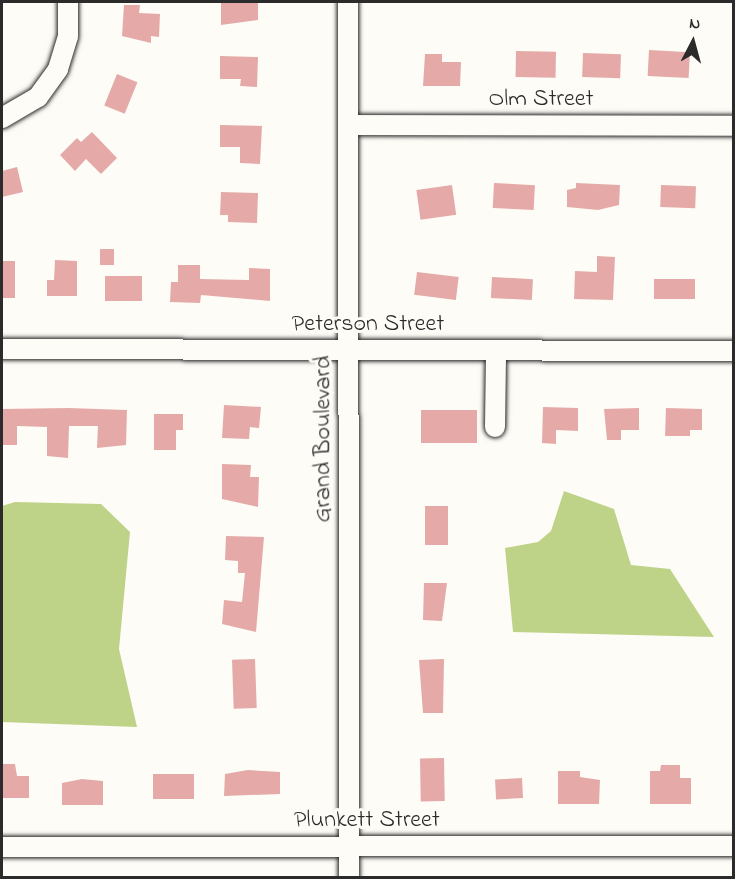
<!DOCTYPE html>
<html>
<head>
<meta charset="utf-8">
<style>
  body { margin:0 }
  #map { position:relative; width:735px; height:879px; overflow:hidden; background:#fdfcf7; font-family:"Indie Flower",sans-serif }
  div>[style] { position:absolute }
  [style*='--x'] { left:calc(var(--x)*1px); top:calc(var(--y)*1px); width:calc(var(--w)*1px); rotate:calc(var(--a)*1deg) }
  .green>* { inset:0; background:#bfd388 }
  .building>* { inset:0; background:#e5aaa7; transform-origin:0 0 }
  .roads { filter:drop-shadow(0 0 2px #2b2b2b) drop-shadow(0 0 2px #2b2b2b) }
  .minor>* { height:20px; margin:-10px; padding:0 10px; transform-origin:10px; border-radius:10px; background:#fdfcf7 }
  span { translate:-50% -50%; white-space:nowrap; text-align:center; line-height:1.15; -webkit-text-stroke:6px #fdfcf7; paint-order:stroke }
  .street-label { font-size:24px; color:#2b2b2b }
  .frame { position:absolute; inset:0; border:3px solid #2b2b2b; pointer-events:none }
  .north { position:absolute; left:663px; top:12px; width:60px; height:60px; -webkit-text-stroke:4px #fdfcf7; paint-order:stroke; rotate:6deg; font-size:16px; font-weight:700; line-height:24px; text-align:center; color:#2b2b2b }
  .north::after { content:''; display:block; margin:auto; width:21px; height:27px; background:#2b2b2b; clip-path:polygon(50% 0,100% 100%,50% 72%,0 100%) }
</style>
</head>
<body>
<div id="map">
  <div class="green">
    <div style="clip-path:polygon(564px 491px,614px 509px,631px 565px,670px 569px,714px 637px,513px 632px,505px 548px,538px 542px,551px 531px)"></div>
    <div style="clip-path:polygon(15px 502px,101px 504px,130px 532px,119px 649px,137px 727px,2px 722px,2px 506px)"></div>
  </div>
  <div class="building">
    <div style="clip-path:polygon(221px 2px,258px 2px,258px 20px,221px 25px)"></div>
    <div style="clip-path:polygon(124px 5px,140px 5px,139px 13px,160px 14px,159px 37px,151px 36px,151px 43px,122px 36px)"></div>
    <div style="left:649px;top:50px;width:41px;height:26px;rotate:3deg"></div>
    <div style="left:516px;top:51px;width:40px;height:26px;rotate:1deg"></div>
    <div style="left:583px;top:53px;width:38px;height:24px;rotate:2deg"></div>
    <div style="clip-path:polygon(425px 54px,442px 54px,442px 62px,461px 62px,460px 86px,423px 86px)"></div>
    <div style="clip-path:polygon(220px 56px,258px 57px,257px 87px,240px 86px,241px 79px,220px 79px)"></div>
    <div style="left:117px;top:74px;width:22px;height:34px;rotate:22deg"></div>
    <div style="clip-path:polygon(220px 125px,262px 126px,260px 164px,240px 163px,240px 147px,220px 147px)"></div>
    <div style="clip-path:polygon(92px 132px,117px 158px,101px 174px,86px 159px,75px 171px,60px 155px,77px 138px,81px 142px)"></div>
    <div style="clip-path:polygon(17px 167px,23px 192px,2px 197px,2px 171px)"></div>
    <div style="left:494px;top:183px;width:41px;height:25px;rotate:3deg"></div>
    <div style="clip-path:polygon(576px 183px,620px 185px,619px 205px,598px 210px,567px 207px,567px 190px,576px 188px)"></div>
    <div style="left:452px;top:185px;width:30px;height:36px;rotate:82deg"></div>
    <div style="left:661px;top:185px;width:35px;height:22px;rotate:2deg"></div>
    <div style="clip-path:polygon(221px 192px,258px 193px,257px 223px,228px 222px,228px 215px,220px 215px)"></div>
    <div style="left:100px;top:249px;width:14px;height:16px"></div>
    <div style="clip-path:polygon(597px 256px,615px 257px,613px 300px,574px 299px,575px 271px,597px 272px)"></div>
    <div style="clip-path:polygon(55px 260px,77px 261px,77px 296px,47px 296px,47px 280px,54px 280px)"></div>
    <div style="left:2px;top:261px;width:13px;height:37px"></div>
    <div style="clip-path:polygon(178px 265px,200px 265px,200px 279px,249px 280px,249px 268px,270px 269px,270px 301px,201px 295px,200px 303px,170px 302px,171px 282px,178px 282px)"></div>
    <div style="left:417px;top:272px;width:42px;height:23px;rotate:7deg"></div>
    <div style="left:105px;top:276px;width:37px;height:25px"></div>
    <div style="left:492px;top:277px;width:41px;height:21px;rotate:3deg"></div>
    <div style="left:654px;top:279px;width:41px;height:20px"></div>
    <div style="clip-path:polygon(224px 405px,261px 407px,259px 428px,250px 427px,249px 439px,222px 438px)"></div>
    <div style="clip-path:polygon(543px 407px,578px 408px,578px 431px,556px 430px,556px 444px,542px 443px)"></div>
    <div style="clip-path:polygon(68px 408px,127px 410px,126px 445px,97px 448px,98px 426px,69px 426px,68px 458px,47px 456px,47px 427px,17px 426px,17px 445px,2px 445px,2px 409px)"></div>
    <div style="clip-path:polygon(639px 408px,639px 430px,621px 430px,621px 440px,607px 440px,604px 409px)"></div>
    <div style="clip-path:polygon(666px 408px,702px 409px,702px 430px,690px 430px,690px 436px,665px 436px)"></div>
    <div style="left:421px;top:410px;width:56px;height:33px"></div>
    <div style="clip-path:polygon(154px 414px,183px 414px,183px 430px,176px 430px,176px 450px,154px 450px)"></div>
    <div style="clip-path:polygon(222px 464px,251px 465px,250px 477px,259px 477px,258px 507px,222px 499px)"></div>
    <div style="left:425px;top:506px;width:23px;height:39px"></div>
    <div style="clip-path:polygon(226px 536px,264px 537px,256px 632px,222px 624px,224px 600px,242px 602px,245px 573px,238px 573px,238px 561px,225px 560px)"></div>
    <div style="clip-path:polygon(424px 583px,447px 583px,442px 621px,423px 620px)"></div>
    <div style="left:255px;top:659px;width:49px;height:23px;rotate:88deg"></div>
    <div style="clip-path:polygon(444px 659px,443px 713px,423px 713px,419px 660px)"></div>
    <div style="left:444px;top:758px;width:43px;height:24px;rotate:89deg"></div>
    <div style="clip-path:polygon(2px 764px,15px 764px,17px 776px,29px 776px,29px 798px,2px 798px)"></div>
    <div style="clip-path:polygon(661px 765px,680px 765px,680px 778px,691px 778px,691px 804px,650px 804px,650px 771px,660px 771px)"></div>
    <div style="clip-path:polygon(248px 770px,280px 772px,280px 794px,224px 796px,225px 774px)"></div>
    <div style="clip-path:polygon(558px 771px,580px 771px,580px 777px,600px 780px,599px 804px,558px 804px)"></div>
    <div style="left:153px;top:774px;width:41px;height:25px"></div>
    <div style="left:522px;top:778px;width:20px;height:27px;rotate:87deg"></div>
    <div style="clip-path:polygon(82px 779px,103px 781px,103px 805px,62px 805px,62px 783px)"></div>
  </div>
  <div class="roads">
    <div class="minor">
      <div style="--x:348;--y:2;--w:876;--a:89.93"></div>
      <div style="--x:2;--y:118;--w:42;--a:-30.3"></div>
      <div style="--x:38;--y:97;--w:34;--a:-54"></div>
      <div style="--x:58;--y:69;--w:34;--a:-73"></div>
      <div style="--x:68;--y:36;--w:34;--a:-90"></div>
      <div style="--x:349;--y:125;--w:385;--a:0.1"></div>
      <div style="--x:2;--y:349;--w:732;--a:0.16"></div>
      <div style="--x:495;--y:427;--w:76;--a:-89.2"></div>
      <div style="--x:2;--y:847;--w:732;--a:-0.08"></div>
    </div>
  </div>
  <div class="street-label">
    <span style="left:541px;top:100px">Olm Street</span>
    <span style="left:368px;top:325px">Peterson Street</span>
    <span style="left:324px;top:439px;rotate:-90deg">Grand Boulevard</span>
    <span style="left:367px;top:821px">Plunkett Street</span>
  </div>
  <div class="frame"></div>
  <div class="north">N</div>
</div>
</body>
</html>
